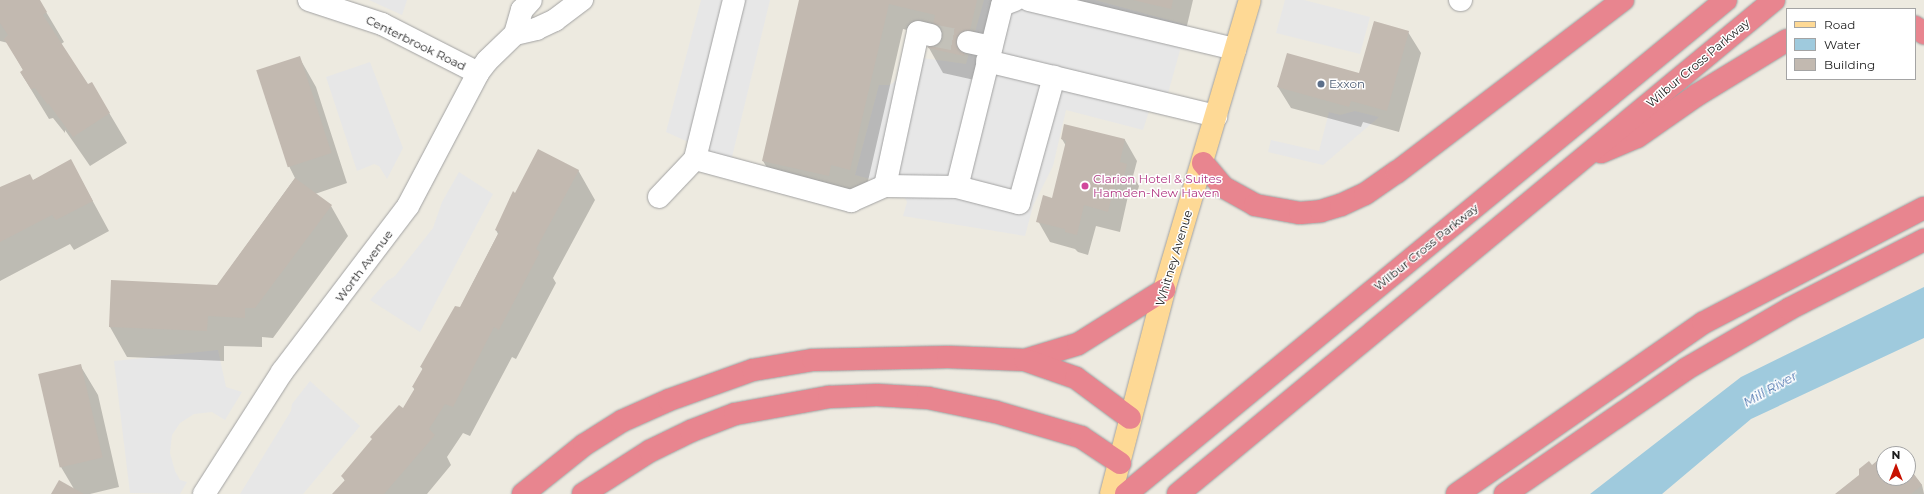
<!DOCTYPE html>
<html>
<head>
<meta charset="utf-8">
<style>
  body { margin:0 }
  #map { position:relative; width:1924px; height:494px; overflow:hidden; background:#edeae0; font-family:Montserrat,sans-serif }
  div>[style] { position:absolute }
  [style*='--x'] { left:calc(var(--x)*1px); top:calc(var(--y)*1px); width:calc(var(--w)*1px); rotate:calc(var(--a)*1deg) }
  .parking>* { inset:0; background:#e7e7e7 }
  .water>* { inset:0; background:#9fcadd }
  .shadow>* { inset:0; background:#0003 }
  .building>* { inset:0; background:#c2b9b0; transform-origin:0 0 }
  .minor-tunnel>* { height:22px; margin-top:-11px; transform-origin:0; background:repeating-linear-gradient(90deg,#c3c1b9 0 22px,transparent 0 33px) }
  .roads { filter:drop-shadow(0 0 1px #a2a2a2) drop-shadow(0 0 1px #a2a2a2) }
  .minor>* { height:22px; margin:-11px; padding:0 11px; transform-origin:11px; border-radius:11px; background:#fff }
  .major>* { height:22px; margin:-11px; padding:0 11px; transform-origin:11px; border-radius:11px; background:#fed995 }
  .highway>* { height:22px; margin:-11px; padding:0 11px; transform-origin:11px; border-radius:11px; background:#e8858f }
  .dots>* { width:11px; height:11px; translate:-50% -50%; box-sizing:border-box; border:2px solid #fff; border-radius:50% }
  span { translate:-50% -50%; white-space:nowrap; text-align:center; line-height:1.15; -webkit-text-stroke:3px #fff; paint-order:stroke }
  .street-label { font-size:12px; color:#1b1b1b }
  .service-label { font-size:12px; color:#4e5e75 }
  .left { translate:0 -50%; text-align:left }
  .hotel-label { font-size:12px; color:#b23c85 }
  .water-label { font-size:13px; color:#4771ac; font-style:italic }
  .legend { position:absolute; left:1786px; top:8px; width:130px; height:72px; box-sizing:border-box; background:#fff; border:1px solid #a4a4a4; margin:0; padding:5px 7px; list-style:none; font-size:12px; color:#1b1b1b }
  .legend li { display:flex; align-items:center; gap:8px; height:20px }
  .legend b { width:20px; border:1px solid #a4a4a4 }
  .north { position:absolute; left:1876px; top:446px; width:40px; height:40px; box-sizing:border-box; background:#fff; border:1px solid #a4a4a4; border-radius:50%; rotate:0deg; font-size:11px; font-weight:700; line-height:16px; text-align:center; color:#1b1b1b }
  .north::after { content:''; display:block; margin:auto; width:14px; height:18px; background:#c71000; clip-path:polygon(50% 0,100% 100%,50% 72%,0 100%) }
</style>
</head>
<body>
<div id="map">
  <div class="parking">
    <div style="clip-path:polygon(369px 0,407px 0,402px 15px)"></div>
    <div style="clip-path:polygon(701px 0,770px 0,731px 161px,666px 132px)"></div>
    <div style="clip-path:polygon(984px 0,1095px 0,1187px 25px,1162px 115px,1149px 111px,1143px 130px,1066px 110px,1053px 166px,1033px 206px,1025px 236px,903px 216px,907px 202px,905px 198px,874px 180px,855px 175px,879px 85px,890px 85px,923px 58px,966px 64px)"></div>
    <div style="clip-path:polygon(1285px 0,1304px 0,1370px 17px,1360px 54px,1276px 33px)"></div>
    <div style="clip-path:polygon(370px 62px,403px 148px,387px 179px,379px 166px,374px 164px,357px 171px,326px 77px)"></div>
    <div style="clip-path:polygon(1355px 111px,1379px 117px,1323px 165px,1268px 152px,1271px 140px,1319px 151px,1329px 112px,1340px 115px)"></div>
    <div style="clip-path:polygon(459px 172px,493px 194px,420px 332px,370px 300px,387px 281px,395px 276px,433px 228px,442px 202px)"></div>
    <div style="clip-path:polygon(218px 350px,226px 387px,242px 392px,225px 420px,212px 412px,194px 414px,180px 423px,172px 435px,170px 453px,175px 471px,180px 480px,187px 482px,180px 494px,130px 493px,114px 361px)"></div>
    <div style="clip-path:polygon(310px 381px,360px 426px,303px 494px,240px 494px,291px 411px,292px 404px)"></div>
  </div>
  <div class="water">
    <div style="clip-path:polygon(1924px 287px,1924px 338px,1751px 419px,1662px 494px,1590px 494px,1741px 377px)"></div>
  </div>
  <div class="shadow">
    <div style="clip-path:polygon(0 0,39px 0,64px 42px,61px 44px,88px 85px,92px 84px,127px 143px,90px 166px,65px 130px,65px 133px,53px 118px,49px 119px,21px 73px,23px 70px,8px 43px,0 41px)"></div>
    <div style="clip-path:polygon(800px 0,997px 0,979px 81px,943px 73px,929px 48px,932px 36px,903px 29px,865px 194px,778px 186px,763px 161px)"></div>
    <div style="clip-path:polygon(1037px 0,1193px 0,1185px 34px)"></div>
    <div style="clip-path:polygon(1408px 32px,1421px 53px,1399px 132px,1363px 122px,1361px 127px,1291px 108px,1278px 87px,1360px 74px)"></div>
    <div style="clip-path:polygon(299px 57px,316px 87px,347px 183px,315px 194px,331px 206px,348px 236px,273px 338px,262px 337px,262px 347px,224px 346px,224px 361px,127px 357px,110px 327px,112px 281px,217px 286px,295px 178px,289px 166px)"></div>
    <div style="clip-path:polygon(1062px 139px,1125px 140px,1137px 161px,1133px 176px,1139px 186px,1136px 197px,1128px 196px,1120px 232px,1096px 226px,1088px 255px,1078px 252px,1075px 249px,1050px 242px,1038px 221px,1053px 199px,1066px 146px)"></div>
    <div style="clip-path:polygon(71px 161px,109px 231px,74px 250px,70px 244px,0 281px,0 189px,32px 181px)"></div>
    <div style="clip-path:polygon(578px 170px,595px 200px,553px 278px,556px 283px,516px 359px,512px 357px,470px 436px,463px 433px,447px 457px,451px 465px,427px 494px,334px 494px,345px 481px,342px 476px,403px 410px,415px 391px,413px 387px,423px 370px,421px 367px,460px 308px,498px 234px,496px 230px,515px 194px)"></div>
    <div style="clip-path:polygon(80px 365px,98px 395px,119px 487px,90px 494px,52px 494px,74px 489px,61px 467px,39px 375px)"></div>
    <div style="clip-path:polygon(1884px 456px,1884px 478px,1908px 478px,1908px 468px,1922px 485px,1924px 494px,1836px 494px)"></div>
  </div>
  <div class="building">
    <div style="clip-path:polygon(0 0,40px 0,47px 12px,43px 15px,88px 84px,92px 82px,110px 113px,73px 137px,48px 103px,48px 105px,35px 88px,31px 89px,20px 72px,23px 70px,4px 39px,8px 35px,0 23px)"></div>
    <div style="clip-path:polygon(799px 0,977px 0,964px 56px,928px 48px,935px 15px,889px 4px,850px 170px,831px 165px,829px 176px,762px 161px)"></div>
    <div style="clip-path:polygon(1133px 0,1173px 0,1171px 9px)"></div>
    <div style="clip-path:polygon(1374px 21px,1409px 31px,1387px 111px,1351px 101px,1349px 107px,1277px 87px,1287px 53px,1359px 73px)"></div>
    <div style="left:300px;top:56px;width:102px;height:46px;rotate:72deg"></div>
    <div style="clip-path:polygon(1064px 124px,1125px 139px,1120px 162px,1127px 164px,1124px 177px,1117px 175px,1108px 212px,1084px 205px,1077px 235px,1065px 232px,1065px 229px,1036px 222px,1043px 195px,1052px 198px,1066px 141px,1061px 139px)"></div>
    <div style="clip-path:polygon(538px 149px,579px 170px,536px 249px,540px 252px,499px 330px,494px 327px,453px 407px,445px 404px,429px 429px,435px 435px,384px 494px,332px 494px,345px 480px,341px 476px,372px 439px,370px 437px,399px 405px,403px 408px,415px 388px,412px 387px,423px 368px,420px 367px,455px 306px,460px 307px,499px 232px,495px 230px,513px 191px,515px 193px)"></div>
    <div style="clip-path:polygon(71px 159px,93px 201px,56px 220px,52px 215px,0 242px,0 187px,30px 174px,33px 180px)"></div>
    <div style="clip-path:polygon(295px 178px,332px 205px,255px 308px,245px 308px,245px 318px,208px 316px,207px 331px,109px 327px,111px 280px,217px 285px)"></div>
    <div style="left:81px;top:364px;width:96px;height:44px;rotate:77deg"></div>
    <div style="clip-path:polygon(1893px 448px,1898px 454px,1886px 454px)"></div>
    <div style="clip-path:polygon(1884px 455px,1884px 478px,1908px 478px,1908px 466px,1922px 485px,1911px 494px,1835px 494px,1859px 475px,1859px 469px,1869px 461px,1872px 465px)"></div>
    <div style="clip-path:polygon(59px 480px,84px 494px,51px 494px)"></div>
  </div>
  <div class="minor-tunnel">
    <div style="--x:931;--y:35;--w:38;--a:11"></div>
  </div>
  <div class="roads">
    <div class="minor">
      <div style="--x:309;--y:0;--w:77;--a:18.2"></div>
      <div style="--x:382;--y:24;--w:108;--a:27"></div>
      <div style="--x:734;--y:0;--w:164;--a:103.8"></div>
      <div style="--x:695;--y:159;--w:162;--a:15.1"></div>
      <div style="--x:851;--y:201;--w:37;--a:-24"></div>
      <div style="--x:885;--y:186;--w:72;--a:0.8"></div>
      <div style="--x:957;--y:187;--w:187;--a:-76.1"></div>
      <div style="--x:1002;--y:5;--w:14;--a:-21"></div>
      <div style="--x:1029;--y:0;--w:212;--a:13.4"></div>
      <div style="--x:1460;--y:0;--w:1;--a:0"></div>
      <div style="--x:515;--y:34;--w:22;--a:-13"></div>
      <div style="--x:536;--y:29;--w:21;--a:-25"></div>
      <div style="--x:555;--y:20;--w:34;--a:-37"></div>
      <div style="--x:968;--y:42;--w:24;--a:12"></div>
      <div style="--x:987;--y:61;--w:236;--a:13.5"></div>
      <div style="--x:885;--y:186;--w:157;--a:-77.9"></div>
      <div style="--x:918;--y:32;--w:13;--a:13"></div>
      <div style="--x:957;--y:187;--w:64;--a:14.5"></div>
      <div style="--x:1019;--y:203;--w:131;--a:-74.5"></div>
      <div style="--x:659;--y:197;--w:52;--a:-46.5"></div>
      <div style="--x:204;--y:494;--w:145;--a:-57.4"></div>
      <div style="--x:282;--y:372;--w:208;--a:-52.8"></div>
      <div style="--x:408;--y:206;--w:150;--a:-62.2"></div>
      <div style="--x:478;--y:73;--w:15;--a:-53"></div>
      <div style="--x:487;--y:61;--w:39;--a:-44"></div>
      <div style="--x:515;--y:34;--w:25;--a:-74"></div>
      <div style="--x:522;--y:10;--w:13;--a:-48"></div>
    </div>
    <div class="major">
      <div style="--x:1111;--y:494;--w:211;--a:-75.4"></div>
      <div style="--x:1164;--y:290;--w:302;--a:-73.5"></div>
    </div>
    <div class="highway">
      <div style="--x:1915;--y:27;--w:11;--a:34"></div>
      <div style="--x:1601;--y:152;--w:39;--a:-23"></div>
      <div style="--x:1637;--y:137;--w:73;--a:-35"></div>
      <div style="--x:1697;--y:95;--w:105;--a:-31.4"></div>
      <div style="--x:1203;--y:163;--w:31;--a:50"></div>
      <div style="--x:1223;--y:187;--w:37;--a:29"></div>
      <div style="--x:1255;--y:205;--w:46;--a:10.1"></div>
      <div style="--x:1300;--y:213;--w:21;--a:-5"></div>
      <div style="--x:1321;--y:211;--w:21;--a:-17"></div>
      <div style="--x:1341;--y:205;--w:26;--a:-25"></div>
      <div style="--x:1365;--y:194;--w:39;--a:-35"></div>
      <div style="--x:1397;--y:172;--w:284;--a:-37.3"></div>
      <div style="--x:1025;--y:360;--w:55;--a:-16.8"></div>
      <div style="--x:1078;--y:344;--w:102;--a:-32.1"></div>
      <div style="--x:523;--y:494;--w:78;--a:-38.8"></div>
      <div style="--x:584;--y:445;--w:45;--a:-32.3"></div>
      <div style="--x:622;--y:421;--w:51;--a:-24.1"></div>
      <div style="--x:669;--y:400;--w:89;--a:-19.7"></div>
      <div style="--x:753;--y:370;--w:61;--a:-9.5"></div>
      <div style="--x:813;--y:360;--w:135;--a:-1.3"></div>
      <div style="--x:948;--y:357;--w:77;--a:2.2"></div>
      <div style="--x:1025;--y:360;--w:54;--a:19.4"></div>
      <div style="--x:1076;--y:378;--w:67;--a:36.5"></div>
      <div style="--x:583;--y:494;--w:80;--a:-32.7"></div>
      <div style="--x:650;--y:451;--w:46;--a:-26"></div>
      <div style="--x:691;--y:431;--w:47;--a:-21.1"></div>
      <div style="--x:735;--y:414;--w:96;--a:-10.3"></div>
      <div style="--x:829;--y:397;--w:48;--a:-2.4"></div>
      <div style="--x:877;--y:395;--w:51;--a:3.4"></div>
      <div style="--x:928;--y:398;--w:69;--a:11.6"></div>
      <div style="--x:996;--y:412;--w:89;--a:16.4"></div>
      <div style="--x:1081;--y:437;--w:47;--a:33.7"></div>
      <div style="--x:1126;--y:494;--w:777;--a:-39.47"></div>
      <div style="--x:1178;--y:494;--w:774;--a:-39.65"></div>
      <div style="--x:1457;--y:494;--w:300;--a:-34.8"></div>
      <div style="--x:1703;--y:323;--w:249;--a:-27.5"></div>
      <div style="--x:1505;--y:494;--w:220;--a:-34.6"></div>
      <div style="--x:1686;--y:369;--w:119;--a:-30.2"></div>
      <div style="--x:1789;--y:309;--w:152;--a:-27.1"></div>
    </div>
  </div>
  <div class="dots">
    <div style="left:1321px;top:84px;background:#5c6f8a"></div>
    <div style="left:1085px;top:186px;background:#d1479c"></div>
  </div>
  <div class="street-label">
    <span style="left:416px;top:43px;rotate:26deg">Centerbrook Road</span>
    <span style="left:1698px;top:63px;rotate:-40deg">Wilbur Cross Parkway</span>
    <span style="left:1426px;top:247px;rotate:-39deg">Wilbur Cross Parkway</span>
    <span style="left:1174px;top:258px;rotate:-73deg">Whitney Avenue</span>
    <span style="left:364px;top:266px;rotate:-53deg">Worth Avenue</span>
  </div>
  <div class="service-label">
    <span class="left" style="left:1329px;top:84px">Exxon</span>
  </div>
  <div class="hotel-label">
    <span class="left" style="left:1093px;top:186px">Clarion Hotel &amp; Suites<br>Hamden-New Haven</span>
  </div>
  <div class="water-label">
    <span style="left:1770px;top:389px;rotate:-29deg">Mill River</span>
  </div>
  <ul class="legend">
  <li><b style="height:5px;background:#fed995"></b>Road</li>
  <li><b style="height:11px;background:#9fcadd"></b>Water</li>
  <li><b style="height:11px;background:#c2b9b0"></b>Building</li>
  </ul>
  <div class="north">N</div>
</div>
</body>
</html>
